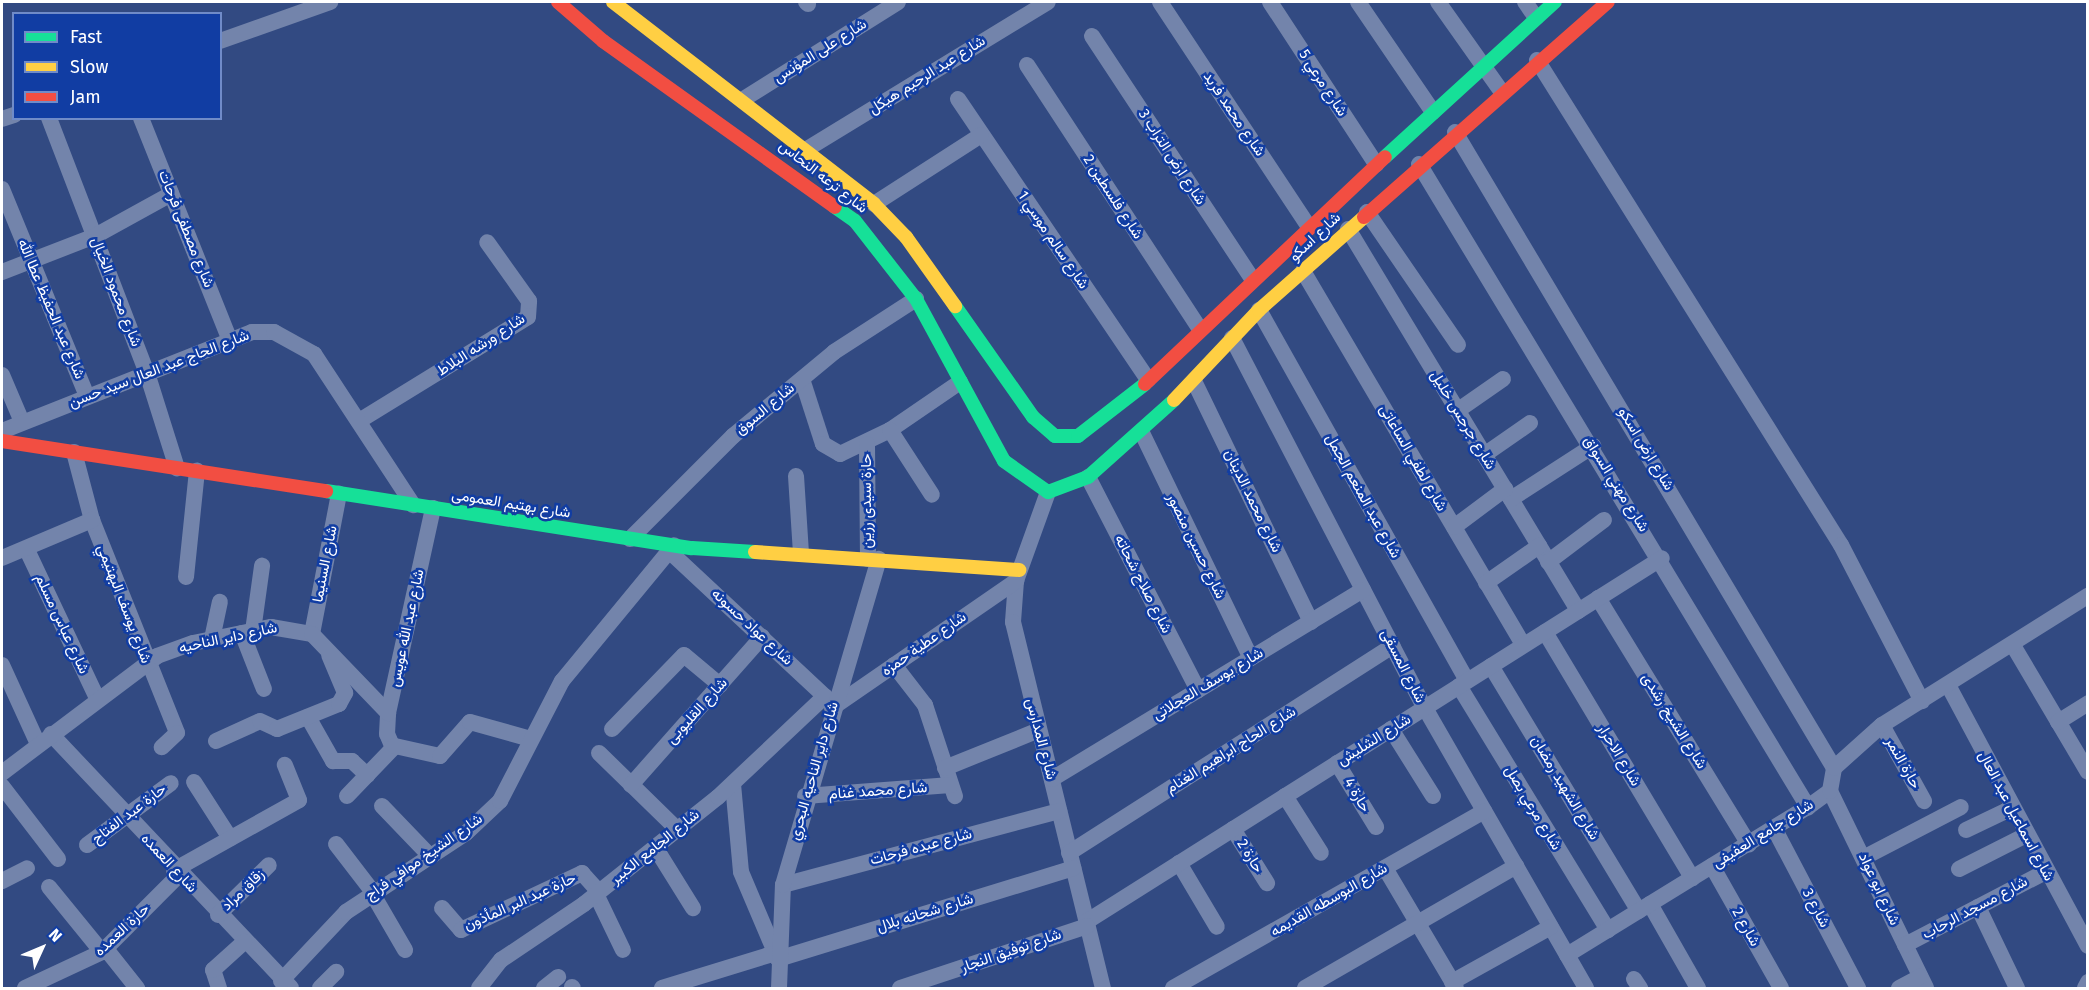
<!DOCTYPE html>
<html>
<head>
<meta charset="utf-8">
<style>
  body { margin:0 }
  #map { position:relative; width:2089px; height:990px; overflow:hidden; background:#324a82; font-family:"Fira Sans",Vazirmatn,sans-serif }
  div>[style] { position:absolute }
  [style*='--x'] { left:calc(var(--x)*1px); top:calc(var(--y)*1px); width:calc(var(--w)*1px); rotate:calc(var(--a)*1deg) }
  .street>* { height:16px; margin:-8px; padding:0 8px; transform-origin:8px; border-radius:8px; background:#7384ab }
  .fast>* { height:14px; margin:-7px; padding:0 7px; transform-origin:7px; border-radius:7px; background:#16e098 }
  .slow>* { height:14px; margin:-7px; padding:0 7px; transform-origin:7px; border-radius:7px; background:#ffcf43 }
  .jam>* { height:14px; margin:-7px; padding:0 7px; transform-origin:7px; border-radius:7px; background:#f24e42 }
  span { translate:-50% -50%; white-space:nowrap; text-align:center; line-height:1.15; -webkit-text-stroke:5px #113da3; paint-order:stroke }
  .street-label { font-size:15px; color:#fff }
  .frame { position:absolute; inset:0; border:3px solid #fff; pointer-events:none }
  .legend { position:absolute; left:12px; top:12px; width:210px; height:108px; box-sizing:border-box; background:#113da3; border:2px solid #708bc8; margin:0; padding:8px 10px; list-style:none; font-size:18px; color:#fff }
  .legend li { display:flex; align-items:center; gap:12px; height:30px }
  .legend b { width:30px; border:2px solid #708bc8 }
  .north { position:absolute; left:12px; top:918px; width:60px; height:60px; -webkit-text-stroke:4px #113da3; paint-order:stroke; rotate:46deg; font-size:16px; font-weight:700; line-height:24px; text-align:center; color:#fff }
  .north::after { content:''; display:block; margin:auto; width:21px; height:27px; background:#fff; clip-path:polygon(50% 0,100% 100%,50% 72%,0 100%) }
</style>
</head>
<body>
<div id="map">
  <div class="street">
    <div style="--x:806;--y:2;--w:3;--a:45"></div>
    <div style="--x:1160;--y:2;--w:270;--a:56.5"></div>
    <div style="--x:1270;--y:2;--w:194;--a:56.8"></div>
    <div style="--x:1358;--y:2;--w:133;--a:55.7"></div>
    <div style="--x:1438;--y:2;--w:109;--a:54.7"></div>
    <div style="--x:1525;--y:2;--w:19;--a:55"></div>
    <div style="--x:1092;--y:36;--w:291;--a:56.6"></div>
    <div style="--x:220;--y:41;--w:117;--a:-19.5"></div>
    <div style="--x:1537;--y:60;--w:572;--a:57.92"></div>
    <div style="--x:1841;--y:545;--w:176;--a:62.6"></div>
    <div style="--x:1027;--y:65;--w:316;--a:56.8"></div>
    <div style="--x:958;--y:99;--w:339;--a:55.9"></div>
    <div style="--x:742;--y:100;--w:184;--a:-32.1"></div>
    <div style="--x:49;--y:118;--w:273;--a:69"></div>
    <div style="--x:147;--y:373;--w:100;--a:72.5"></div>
    <div style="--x:141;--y:118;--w:239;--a:68.2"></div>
    <div style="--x:2;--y:119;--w:13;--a:-18"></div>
    <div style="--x:1455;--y:132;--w:740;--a:59.21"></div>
    <div style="--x:807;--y:149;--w:282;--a:-31.4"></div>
    <div style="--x:1419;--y:164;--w:752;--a:58.83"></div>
    <div style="--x:2;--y:189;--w:224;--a:67.7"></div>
    <div style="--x:874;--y:204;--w:127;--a:-32.8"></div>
    <div style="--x:1367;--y:212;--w:161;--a:55.6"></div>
    <div style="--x:1348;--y:229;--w:446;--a:58.9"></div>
    <div style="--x:1303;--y:271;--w:434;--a:59.5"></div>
    <div style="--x:2;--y:272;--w:100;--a:-21.2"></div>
    <div style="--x:95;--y:236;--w:87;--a:-28.9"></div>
    <div style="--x:1259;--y:310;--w:425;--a:60.7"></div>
    <div style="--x:1232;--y:338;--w:417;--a:62.5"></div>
    <div style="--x:1425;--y:708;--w:323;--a:60.1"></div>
    <div style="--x:2;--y:375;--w:51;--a:66.9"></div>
    <div style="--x:802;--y:379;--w:68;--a:72.1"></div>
    <div style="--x:823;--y:444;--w:20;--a:30"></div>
    <div style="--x:840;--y:454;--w:55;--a:-25.6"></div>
    <div style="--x:890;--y:430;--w:85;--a:-34.4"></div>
    <div style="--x:1194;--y:381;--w:268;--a:64.1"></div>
    <div style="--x:1457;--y:411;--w:56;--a:-34.8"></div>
    <div style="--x:359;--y:421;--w:198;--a:-31.6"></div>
    <div style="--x:528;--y:317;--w:16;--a:-86"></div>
    <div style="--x:529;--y:301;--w:72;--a:-125.4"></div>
    <div style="--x:890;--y:430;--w:77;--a:57.1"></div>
    <div style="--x:2;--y:431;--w:269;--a:-21.6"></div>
    <div style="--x:252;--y:332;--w:22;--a:0"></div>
    <div style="--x:274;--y:332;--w:46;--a:28.8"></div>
    <div style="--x:314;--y:354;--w:181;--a:56.7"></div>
    <div style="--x:1142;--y:433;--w:250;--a:64.2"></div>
    <div style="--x:867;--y:444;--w:115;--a:89.5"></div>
    <div style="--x:74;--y:452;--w:70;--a:75.2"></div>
    <div style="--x:92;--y:520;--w:229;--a:68.2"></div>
    <div style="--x:177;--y:733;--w:21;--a:137"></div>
    <div style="--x:1484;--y:455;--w:56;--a:-34.8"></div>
    <div style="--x:796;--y:476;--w:78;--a:86.3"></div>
    <div style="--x:1088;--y:477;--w:240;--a:62.7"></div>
    <div style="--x:1048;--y:492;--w:95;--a:109.8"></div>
    <div style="--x:1016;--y:581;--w:41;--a:94.2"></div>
    <div style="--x:1013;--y:622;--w:377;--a:76.2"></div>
    <div style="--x:1511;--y:499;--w:98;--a:-32.9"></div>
    <div style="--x:1454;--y:527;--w:64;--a:-36.7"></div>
    <div style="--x:630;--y:539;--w:146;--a:-45"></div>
    <div style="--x:733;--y:436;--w:131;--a:-39.7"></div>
    <div style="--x:834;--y:352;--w:98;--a:-32.9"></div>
    <div style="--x:27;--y:550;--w:164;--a:64.7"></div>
    <div style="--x:669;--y:551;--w:224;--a:43"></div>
    <div style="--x:2;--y:558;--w:98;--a:-22.9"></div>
    <div style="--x:1548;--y:562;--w:70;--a:-36.9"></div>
    <div style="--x:186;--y:577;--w:107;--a:-84.1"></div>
    <div style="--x:1486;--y:583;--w:65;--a:-34.9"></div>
    <div style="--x:1598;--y:598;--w:289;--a:58.5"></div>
    <div style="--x:253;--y:631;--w:66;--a:-82.1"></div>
    <div style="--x:1545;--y:632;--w:287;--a:59.1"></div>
    <div style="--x:242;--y:633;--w:60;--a:68.6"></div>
    <div style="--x:312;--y:634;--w:143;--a:-79.1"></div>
    <div style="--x:212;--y:639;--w:38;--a:-78"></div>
    <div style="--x:2014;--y:647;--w:145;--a:59.4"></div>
    <div style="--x:2;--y:665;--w:87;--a:65.5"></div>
    <div style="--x:894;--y:665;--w:51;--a:52.2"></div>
    <div style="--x:925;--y:705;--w:96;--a:71.8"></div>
    <div style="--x:1491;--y:666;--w:286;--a:58.9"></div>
    <div style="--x:1948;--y:685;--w:296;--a:61.8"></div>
    <div style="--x:1459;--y:686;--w:286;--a:58.6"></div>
    <div style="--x:832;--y:708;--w:224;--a:-34.6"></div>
    <div style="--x:308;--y:717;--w:51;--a:60.4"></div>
    <div style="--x:333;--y:761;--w:19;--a:0"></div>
    <div style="--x:352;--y:761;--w:21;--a:43"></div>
    <div style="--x:2058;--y:722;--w:36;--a:-32"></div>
    <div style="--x:1882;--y:725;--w:87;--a:61.1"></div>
    <div style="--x:612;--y:729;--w:103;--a:-45.8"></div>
    <div style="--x:684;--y:655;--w:47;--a:39.8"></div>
    <div style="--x:1391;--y:729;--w:79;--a:57.9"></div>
    <div style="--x:51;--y:734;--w:349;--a:46.6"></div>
    <div style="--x:216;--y:741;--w:48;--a:-24.4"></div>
    <div style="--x:260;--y:721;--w:19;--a:25"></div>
    <div style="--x:277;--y:729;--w:67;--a:-22"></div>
    <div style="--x:339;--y:704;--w:13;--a:-61"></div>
    <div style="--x:345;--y:693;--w:41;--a:-112.8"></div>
    <div style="--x:393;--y:748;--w:15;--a:-113"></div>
    <div style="--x:387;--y:734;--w:21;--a:-87"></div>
    <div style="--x:388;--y:713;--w:210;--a:-77.6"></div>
    <div style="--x:599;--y:753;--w:109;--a:44.3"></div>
    <div style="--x:1337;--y:763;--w:75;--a:58.6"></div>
    <div style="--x:945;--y:768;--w:101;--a:-22"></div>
    <div style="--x:2;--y:773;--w:194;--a:-37"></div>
    <div style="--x:157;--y:656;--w:38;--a:-20"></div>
    <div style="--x:193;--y:643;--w:80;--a:-11.6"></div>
    <div style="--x:271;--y:627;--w:42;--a:9.7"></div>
    <div style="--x:312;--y:634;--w:110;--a:46.1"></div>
    <div style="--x:1052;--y:779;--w:364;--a:-31.3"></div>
    <div style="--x:194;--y:782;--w:67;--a:57.3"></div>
    <div style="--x:733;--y:784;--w:88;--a:84.8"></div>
    <div style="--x:741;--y:872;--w:95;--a:67"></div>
    <div style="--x:778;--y:959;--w:309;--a:-17.1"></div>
    <div style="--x:631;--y:785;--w:198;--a:-48.5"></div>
    <div style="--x:2;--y:786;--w:92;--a:52.5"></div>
    <div style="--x:1830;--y:791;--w:219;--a:64"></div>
    <div style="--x:347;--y:796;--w:69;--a:-46.2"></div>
    <div style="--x:395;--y:746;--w:46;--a:12.5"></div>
    <div style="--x:440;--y:756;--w:45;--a:-48.6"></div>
    <div style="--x:470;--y:722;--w:63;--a:15.6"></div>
    <div style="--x:805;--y:796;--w:146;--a:-4.3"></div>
    <div style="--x:1285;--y:796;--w:67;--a:57.7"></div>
    <div style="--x:382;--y:806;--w:68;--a:46.2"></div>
    <div style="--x:1774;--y:828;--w:181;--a:62.3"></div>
    <div style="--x:1233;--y:829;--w:64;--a:57.8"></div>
    <div style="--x:1966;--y:830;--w:51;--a:-25.6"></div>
    <div style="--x:336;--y:844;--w:61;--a:52.4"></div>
    <div style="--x:87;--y:845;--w:104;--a:-36.4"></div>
    <div style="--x:655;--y:847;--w:72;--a:58.1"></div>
    <div style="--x:1069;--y:853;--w:384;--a:-32.6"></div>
    <div style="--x:1865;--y:857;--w:108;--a:-27.5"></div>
    <div style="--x:1179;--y:863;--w:74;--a:59.3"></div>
    <div style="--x:1712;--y:866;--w:140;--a:60.5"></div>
    <div style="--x:1385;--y:868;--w:139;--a:59.4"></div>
    <div style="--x:1959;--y:869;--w:75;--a:-26.9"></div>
    <div style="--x:174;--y:870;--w:143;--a:-29.2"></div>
    <div style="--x:299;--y:800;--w:38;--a:-112"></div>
    <div style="--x:2;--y:881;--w:28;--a:-27"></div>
    <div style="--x:783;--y:885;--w:286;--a:-15"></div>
    <div style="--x:49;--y:887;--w:84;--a:50.8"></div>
    <div style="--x:372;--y:893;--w:66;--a:59.9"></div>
    <div style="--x:596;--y:894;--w:62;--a:64.3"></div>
    <div style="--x:1650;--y:904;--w:97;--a:60.3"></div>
    <div style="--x:1978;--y:907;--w:90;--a:64.3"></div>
    <div style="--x:442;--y:908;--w:29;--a:49"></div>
    <div style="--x:461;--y:930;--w:134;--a:-25.2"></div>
    <div style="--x:582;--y:873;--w:25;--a:48"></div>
    <div style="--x:218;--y:915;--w:71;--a:-44.4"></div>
    <div style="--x:1086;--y:922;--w:681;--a:-32.29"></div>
    <div style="--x:1905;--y:945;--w:158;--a:-27.5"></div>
    <div style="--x:106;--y:949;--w:50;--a:51.5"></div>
    <div style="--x:1567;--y:955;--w:283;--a:-31.6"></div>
    <div style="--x:1808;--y:807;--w:27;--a:-36"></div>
    <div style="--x:1830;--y:791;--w:23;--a:-80"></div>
    <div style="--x:1834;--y:768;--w:64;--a:-41.9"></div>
    <div style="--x:1882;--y:725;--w:243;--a:-32.1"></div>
    <div style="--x:1634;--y:979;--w:11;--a:56"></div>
    <div style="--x:281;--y:981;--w:95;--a:-46.7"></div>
    <div style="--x:346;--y:912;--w:144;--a:-33.4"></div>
    <div style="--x:466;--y:833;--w:47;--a:-43.3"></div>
    <div style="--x:500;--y:801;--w:135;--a:-62.7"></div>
    <div style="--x:562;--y:681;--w:176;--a:-50.5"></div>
    <div style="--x:1452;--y:982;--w:113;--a:-29.1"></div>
    <div style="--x:572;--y:987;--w:1;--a:45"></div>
    <div style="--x:25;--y:988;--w:85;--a:-25.1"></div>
    <div style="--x:102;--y:952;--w:109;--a:-45"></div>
    <div style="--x:219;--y:988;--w:19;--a:-108"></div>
    <div style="--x:213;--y:970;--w:42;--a:-42.1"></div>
    <div style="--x:320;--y:988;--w:23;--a:-45"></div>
    <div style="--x:479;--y:988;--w:36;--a:-52"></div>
    <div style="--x:501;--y:960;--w:100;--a:-34"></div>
    <div style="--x:584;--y:904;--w:171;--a:-38.6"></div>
    <div style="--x:718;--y:797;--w:147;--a:-43.3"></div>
    <div style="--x:544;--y:988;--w:18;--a:-38"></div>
    <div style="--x:662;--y:988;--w:119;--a:-17.1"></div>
    <div style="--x:779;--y:988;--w:103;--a:-87.8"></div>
    <div style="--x:783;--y:885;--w:340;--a:-73.6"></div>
    <div style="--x:900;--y:988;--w:197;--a:-18.3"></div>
    <div style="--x:1173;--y:988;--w:358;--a:-29.6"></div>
    <div style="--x:1305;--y:988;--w:244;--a:-30"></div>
    <div style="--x:1899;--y:988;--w:24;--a:-28"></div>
    <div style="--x:2085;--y:988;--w:7;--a:-63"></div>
  </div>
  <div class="fast">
    <div style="--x:1385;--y:157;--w:230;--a:-42.4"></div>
    <div style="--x:835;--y:207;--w:24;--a:35"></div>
    <div style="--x:855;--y:221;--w:99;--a:52"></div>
    <div style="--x:916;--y:299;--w:184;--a:61.5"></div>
    <div style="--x:1004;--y:461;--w:54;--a:35.2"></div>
    <div style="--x:1048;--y:492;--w:43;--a:-20.6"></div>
    <div style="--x:1088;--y:477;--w:115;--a:-41.8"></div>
    <div style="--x:955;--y:306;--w:136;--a:54.9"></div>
    <div style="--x:1033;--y:417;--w:29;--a:41"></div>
    <div style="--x:1055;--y:436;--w:23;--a:0"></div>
    <div style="--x:1078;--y:436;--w:85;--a:-37.8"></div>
    <div style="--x:326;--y:491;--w:370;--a:8.9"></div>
    <div style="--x:692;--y:548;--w:63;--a:3.6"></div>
  </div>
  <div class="slow">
    <div style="--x:613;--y:2;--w:330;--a:37.7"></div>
    <div style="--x:874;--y:204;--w:46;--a:45.9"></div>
    <div style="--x:906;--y:237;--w:85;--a:54.6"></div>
    <div style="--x:1174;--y:400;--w:124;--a:-46.6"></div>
    <div style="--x:1259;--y:310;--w:140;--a:-41.5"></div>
    <div style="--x:755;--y:552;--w:265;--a:3.9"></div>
  </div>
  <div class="jam">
    <div style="--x:558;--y:2;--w:60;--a:40.9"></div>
    <div style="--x:603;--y:41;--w:285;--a:35.6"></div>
    <div style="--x:1364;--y:217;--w:325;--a:-41.4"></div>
    <div style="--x:1145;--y:384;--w:330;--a:-43.4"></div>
    <div style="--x:2;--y:441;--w:328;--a:8.8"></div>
  </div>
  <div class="street-label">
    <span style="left:820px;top:51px;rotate:-32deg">شارع على المؤنس</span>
    <span style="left:927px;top:75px;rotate:-32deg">شارع عبد الرحيم هيكل</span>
    <span style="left:1323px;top:83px;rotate:57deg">شارع مرعي 5</span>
    <span style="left:1234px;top:114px;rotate:56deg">شارع محمد فريد</span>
    <span style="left:1172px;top:157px;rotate:57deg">شارع ارض التراب 3</span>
    <span style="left:823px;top:177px;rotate:38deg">شارع ترعه النحاس</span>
    <span style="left:1113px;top:197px;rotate:57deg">شارع فلسطين 2</span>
    <span style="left:186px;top:229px;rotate:68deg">شارع مصطفى فرحات</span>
    <span style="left:1315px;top:237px;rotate:-43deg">شارع اسكو</span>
    <span style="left:1053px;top:240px;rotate:56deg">شارع سالم موسي 1</span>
    <span style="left:116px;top:292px;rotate:69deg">شارع محمود الخيال</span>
    <span style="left:51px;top:309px;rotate:67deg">شارع عبد الحفيظ عطا الله</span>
    <span style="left:481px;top:345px;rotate:-33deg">شارع ورشه البلاط</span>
    <span style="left:159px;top:369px;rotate:-21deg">شارع الحاج عبد العال سيد حسن</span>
    <span style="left:765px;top:409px;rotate:-40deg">شارع السوق</span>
    <span style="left:1463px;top:420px;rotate:59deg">شارع جرجس خليل</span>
    <span style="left:1646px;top:449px;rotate:59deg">شارع ارض اسكو</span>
    <span style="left:1413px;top:458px;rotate:60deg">شارع لطفي الساعاتى</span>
    <span style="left:1616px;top:484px;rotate:58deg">شارع مهني السواق</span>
    <span style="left:1363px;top:496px;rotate:61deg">شارع عبد المنعم الجمل</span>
    <span style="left:867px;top:501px;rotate:-90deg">حارة سيدى رزين</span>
    <span style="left:1253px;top:501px;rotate:64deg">شارع محمد الدينان</span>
    <span style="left:511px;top:504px;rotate:9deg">شارع بهتيم العمومى</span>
    <span style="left:1196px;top:546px;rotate:64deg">شارع حسين منصور</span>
    <span style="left:325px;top:564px;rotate:-79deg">شارع السنيما</span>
    <span style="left:1143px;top:584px;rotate:63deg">شارع صلاح شحاته</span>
    <span style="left:124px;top:604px;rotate:69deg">شارع يوسف البهتيمي</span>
    <span style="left:62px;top:624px;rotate:65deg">شارع عباس مسلم</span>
    <span style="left:752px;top:627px;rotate:43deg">شارع عواد حسونه</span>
    <span style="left:407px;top:628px;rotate:-78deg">شارع عبد الله عويس</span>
    <span style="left:228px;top:638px;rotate:-12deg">شارع داير الناحيه</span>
    <span style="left:924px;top:644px;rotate:-35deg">شارع عطية حمزه</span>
    <span style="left:1403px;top:666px;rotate:63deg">شارع المسقى</span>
    <span style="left:1208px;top:684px;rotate:-31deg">شارع يوسف العجلاتى</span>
    <span style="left:697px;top:711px;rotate:-48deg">شارع القليوبى</span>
    <span style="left:1674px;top:721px;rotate:58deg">شارع الشيخ رشدى</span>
    <span style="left:1041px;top:739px;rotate:75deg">شارع المدارس</span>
    <span style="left:1374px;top:740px;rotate:-32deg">شارع الشليش</span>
    <span style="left:1231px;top:750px;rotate:-32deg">شارع الحاج ابراهيم الغنام</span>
    <span style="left:1619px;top:755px;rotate:59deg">شارع الاحرار</span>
    <span style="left:1903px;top:763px;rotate:61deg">حارة النمر</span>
    <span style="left:814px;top:771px;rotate:-74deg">شارع داير الناحيه البحري</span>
    <span style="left:1565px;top:788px;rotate:59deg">شارع الشهيد رمضان</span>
    <span style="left:878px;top:791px;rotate:-4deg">شارع محمد غنام</span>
    <span style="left:1357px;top:795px;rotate:59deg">حارة 4</span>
    <span style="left:1533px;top:808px;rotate:59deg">شارع مرعي بصل</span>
    <span style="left:129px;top:814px;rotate:-37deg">حارة عبد الفتاح</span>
    <span style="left:2016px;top:816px;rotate:62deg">شارع اسماعيل عبد العال</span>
    <span style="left:1763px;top:834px;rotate:-32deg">شارع جامع العفيفى</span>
    <span style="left:655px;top:847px;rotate:-39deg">شارع الجامع الكبير</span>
    <span style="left:921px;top:847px;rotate:-15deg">شارع عبده فرحات</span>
    <span style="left:1250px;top:856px;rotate:58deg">حارة 2</span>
    <span style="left:424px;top:857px;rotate:-35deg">شارع الشيخ موافي فراج</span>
    <span style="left:169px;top:863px;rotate:47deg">شارع العمده</span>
    <span style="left:1879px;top:889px;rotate:65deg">شارع ابو عواد</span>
    <span style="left:243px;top:890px;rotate:-44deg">زقاق مراد</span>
    <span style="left:1329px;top:900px;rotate:-30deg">شارع البوسطه القديمه</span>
    <span style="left:520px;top:902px;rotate:-24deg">حارة عبد البر المأذون</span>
    <span style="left:1816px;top:908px;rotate:62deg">شارع 3</span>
    <span style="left:1975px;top:908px;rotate:-28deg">شارع مسجد الرحاب</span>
    <span style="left:925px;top:913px;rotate:-17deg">شارع شحاته بلال</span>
    <span style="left:1746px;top:927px;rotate:61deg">شارع 2</span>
    <span style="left:122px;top:930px;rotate:-43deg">حارة العمده</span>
    <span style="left:1011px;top:951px;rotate:-19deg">شارع توفيق النجار</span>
  </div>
  <div class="frame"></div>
  <ul class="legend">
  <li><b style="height:8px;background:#16e098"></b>Fast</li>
  <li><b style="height:8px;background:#ffcf43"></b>Slow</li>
  <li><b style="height:8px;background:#f24e42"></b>Jam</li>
  </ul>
  <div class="north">N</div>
</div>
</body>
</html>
